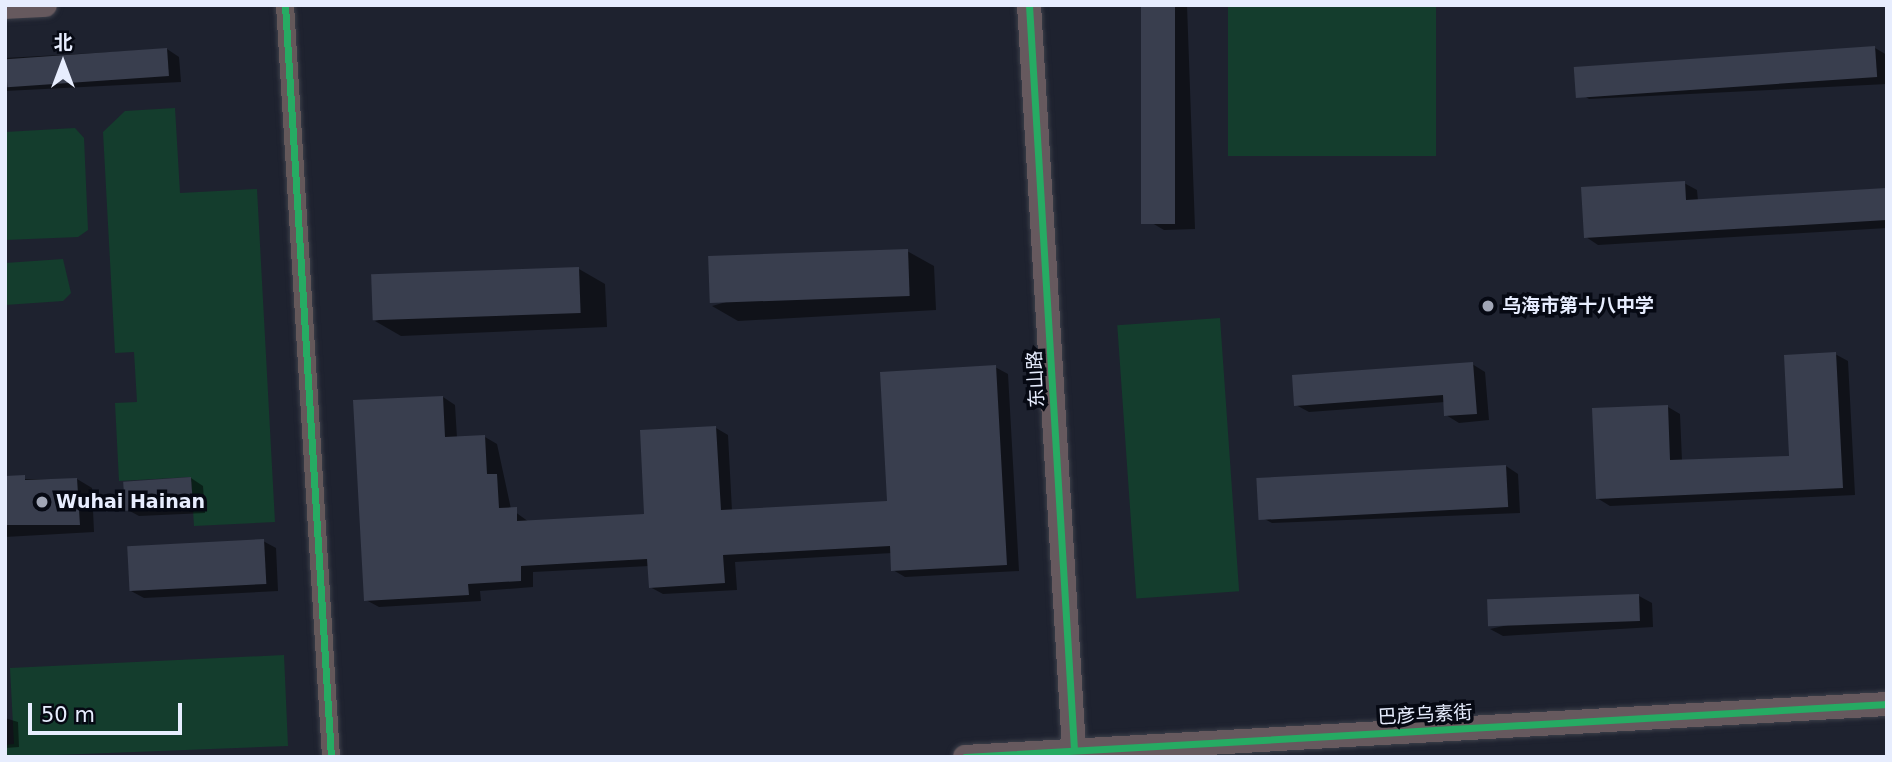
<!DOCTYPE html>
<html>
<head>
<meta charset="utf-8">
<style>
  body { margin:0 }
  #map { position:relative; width:1892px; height:762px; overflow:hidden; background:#1e222f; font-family:"DejaVu Sans","Noto Sans SC",sans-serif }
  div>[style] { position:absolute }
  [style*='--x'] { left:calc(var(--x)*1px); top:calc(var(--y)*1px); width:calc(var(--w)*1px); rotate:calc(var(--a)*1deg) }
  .green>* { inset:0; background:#143d2d; transform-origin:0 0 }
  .shadow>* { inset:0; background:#0007 }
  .building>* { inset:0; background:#393e4e; transform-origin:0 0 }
  .roads { filter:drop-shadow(0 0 2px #3c3f4a) drop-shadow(0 0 2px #3c3f4a) }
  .street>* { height:18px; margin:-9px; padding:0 9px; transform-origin:9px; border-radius:9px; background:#64585a }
  .secondary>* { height:24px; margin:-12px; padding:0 12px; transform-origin:12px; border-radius:12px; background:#66595e }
  .cycleway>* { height:7px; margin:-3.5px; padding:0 3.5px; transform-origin:3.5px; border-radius:3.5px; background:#26ab63 }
  .dots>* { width:19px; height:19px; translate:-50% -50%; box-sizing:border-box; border:4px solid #060913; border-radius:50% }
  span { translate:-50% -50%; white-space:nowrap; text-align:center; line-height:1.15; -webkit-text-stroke:7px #060913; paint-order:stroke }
  .poi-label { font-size:19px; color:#e7edfe; font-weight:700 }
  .left { translate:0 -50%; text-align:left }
  .street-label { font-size:19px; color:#e7edfe }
  .frame { position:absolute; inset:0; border:7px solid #e7edfe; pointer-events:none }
  .north { position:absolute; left:28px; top:28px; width:70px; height:70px; -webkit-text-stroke:5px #060913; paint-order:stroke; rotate:0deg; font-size:19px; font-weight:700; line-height:28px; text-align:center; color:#e7edfe }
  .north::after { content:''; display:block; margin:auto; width:24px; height:32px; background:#e7edfe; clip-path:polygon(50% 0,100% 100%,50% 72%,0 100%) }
  .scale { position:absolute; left:28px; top:703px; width:154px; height:32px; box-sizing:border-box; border:4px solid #e7edfe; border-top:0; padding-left:9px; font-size:21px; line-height:24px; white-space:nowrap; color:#e7edfe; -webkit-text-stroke:5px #060913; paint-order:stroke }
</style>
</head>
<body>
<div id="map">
  <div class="green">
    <div style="left:1228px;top:5px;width:208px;height:151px"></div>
    <div style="clip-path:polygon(175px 108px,180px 193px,257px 189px,275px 522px,194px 526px,191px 477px,119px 481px,115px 403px,137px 402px,134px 352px,115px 353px,103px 132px,125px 111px)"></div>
    <div style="clip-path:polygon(75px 128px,84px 138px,88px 230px,78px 237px,5px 240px,5px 132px)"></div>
    <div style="clip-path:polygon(63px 259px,71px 293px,63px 301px,5px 305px,5px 263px)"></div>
    <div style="left:1220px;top:318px;width:274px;height:103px;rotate:86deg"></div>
    <div style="clip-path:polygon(284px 655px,288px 746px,5px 757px,5px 745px,14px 744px,10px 668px)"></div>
  </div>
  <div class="shadow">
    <div style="clip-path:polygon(1143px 5px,1187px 5px,1195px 229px,1164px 230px,1152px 223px)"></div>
    <div style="clip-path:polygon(1875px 48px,1887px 55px,1887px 84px,1589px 99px,1577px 91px)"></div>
    <div style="clip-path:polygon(167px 49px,179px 57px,181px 82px,5px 91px,5px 58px)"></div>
    <div style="clip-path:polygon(1684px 183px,1697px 190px,1698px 201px,1886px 189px,1887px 228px,1598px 245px,1586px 237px)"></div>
    <div style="clip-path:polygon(907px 251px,934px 266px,936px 310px,738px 321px,712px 306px)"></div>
    <div style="clip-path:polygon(579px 269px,605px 284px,607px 327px,401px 336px,375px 321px)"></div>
    <div style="clip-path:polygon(1835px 354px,1848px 361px,1855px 495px,1610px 506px,1597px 498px,1668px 407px,1680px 414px,1682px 461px,1791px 457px)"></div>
    <div style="clip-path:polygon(1472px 364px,1485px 372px,1489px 420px,1459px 423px,1446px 415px,1445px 402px,1309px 412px,1296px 405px)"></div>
    <div style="clip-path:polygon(995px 367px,1008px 374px,1019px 571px,905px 577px,893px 570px,892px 553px,735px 562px,737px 590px,663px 594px,650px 587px,649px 566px,533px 572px,533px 587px,480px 591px,481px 601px,379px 607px,366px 600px,443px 397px,455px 405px,457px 438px,485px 437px,497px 444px,511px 509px,529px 522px,646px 516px,716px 428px,728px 435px,732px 511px,889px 503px)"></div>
    <div style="clip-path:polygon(1506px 466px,1518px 474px,1520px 513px,1272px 523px,1259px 516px)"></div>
    <div style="clip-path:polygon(191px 478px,203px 486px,205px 513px,139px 516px,126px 509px)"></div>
    <div style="clip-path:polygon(5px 479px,77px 479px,92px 488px,94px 532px,5px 537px)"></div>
    <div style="clip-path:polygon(263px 541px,276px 548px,278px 591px,144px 598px,131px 591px)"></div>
    <div style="clip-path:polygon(1639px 596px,1652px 603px,1653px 627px,1503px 636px,1490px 629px)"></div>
    <div style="clip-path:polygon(5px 718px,18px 722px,19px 747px,5px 748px)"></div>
  </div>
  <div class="building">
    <div style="left:1141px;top:5px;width:34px;height:219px"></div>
    <div style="left:1875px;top:46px;width:31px;height:302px;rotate:86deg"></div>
    <div style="left:167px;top:48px;width:28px;height:162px;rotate:86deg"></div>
    <div style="clip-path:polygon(1685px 181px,1686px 200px,1886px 188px,1887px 220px,1584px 238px,1581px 187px)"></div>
    <div style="left:908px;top:249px;width:47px;height:200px;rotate:88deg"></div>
    <div style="left:579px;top:267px;width:46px;height:208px;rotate:88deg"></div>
    <div style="clip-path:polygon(1836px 352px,1843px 488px,1596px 499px,1592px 408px,1668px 405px,1670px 460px,1789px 456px,1784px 355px)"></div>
    <div style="clip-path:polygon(1473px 362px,1477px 414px,1444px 416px,1443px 395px,1294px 406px,1292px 375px)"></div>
    <div style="clip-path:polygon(996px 365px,1007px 565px,891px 571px,890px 546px,723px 555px,725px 583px,649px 588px,647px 559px,521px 566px,521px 581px,468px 584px,469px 595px,364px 601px,353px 400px,443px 396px,445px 437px,485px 435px,487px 474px,497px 474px,499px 508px,517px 507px,517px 521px,644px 514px,640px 430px,716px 426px,721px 510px,887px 501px,880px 372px)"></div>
    <div style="left:1506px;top:465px;width:42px;height:250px;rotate:87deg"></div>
    <div style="clip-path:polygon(25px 475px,25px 480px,77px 478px,80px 525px,5px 525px,5px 476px)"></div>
    <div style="left:191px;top:477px;width:29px;height:68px;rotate:86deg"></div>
    <div style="left:264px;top:539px;width:45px;height:137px;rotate:87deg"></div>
    <div style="left:1639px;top:594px;width:27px;height:152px;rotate:88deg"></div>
  </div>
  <div class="roads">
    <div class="street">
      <div style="--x:285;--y:5;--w:753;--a:86.5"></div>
    </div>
    <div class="secondary">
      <div style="--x:1029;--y:5;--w:746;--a:86.54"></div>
      <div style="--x:5;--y:7;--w:40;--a:-2.9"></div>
      <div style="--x:965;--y:757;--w:924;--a:-3.29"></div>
    </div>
  </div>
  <div class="cycleway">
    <div style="--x:285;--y:5;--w:753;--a:86.5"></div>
    <div style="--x:1029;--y:5;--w:746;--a:86.54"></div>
    <div style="--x:965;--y:757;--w:924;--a:-3.29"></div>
  </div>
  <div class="dots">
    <div style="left:1488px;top:306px;background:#a1a6b6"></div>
    <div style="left:42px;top:502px;background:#a1a6b6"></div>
  </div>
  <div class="poi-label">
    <span class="left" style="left:1502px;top:306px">乌海市第十八中学</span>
    <span class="left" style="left:56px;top:502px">Wuhai Hainan</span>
  </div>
  <div class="street-label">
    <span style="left:1036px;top:379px;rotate:-93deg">东山路</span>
    <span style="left:1425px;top:715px;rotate:-3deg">巴彦乌素街</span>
  </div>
  <div class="frame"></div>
  <div class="north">北</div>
  <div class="scale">50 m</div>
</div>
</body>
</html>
